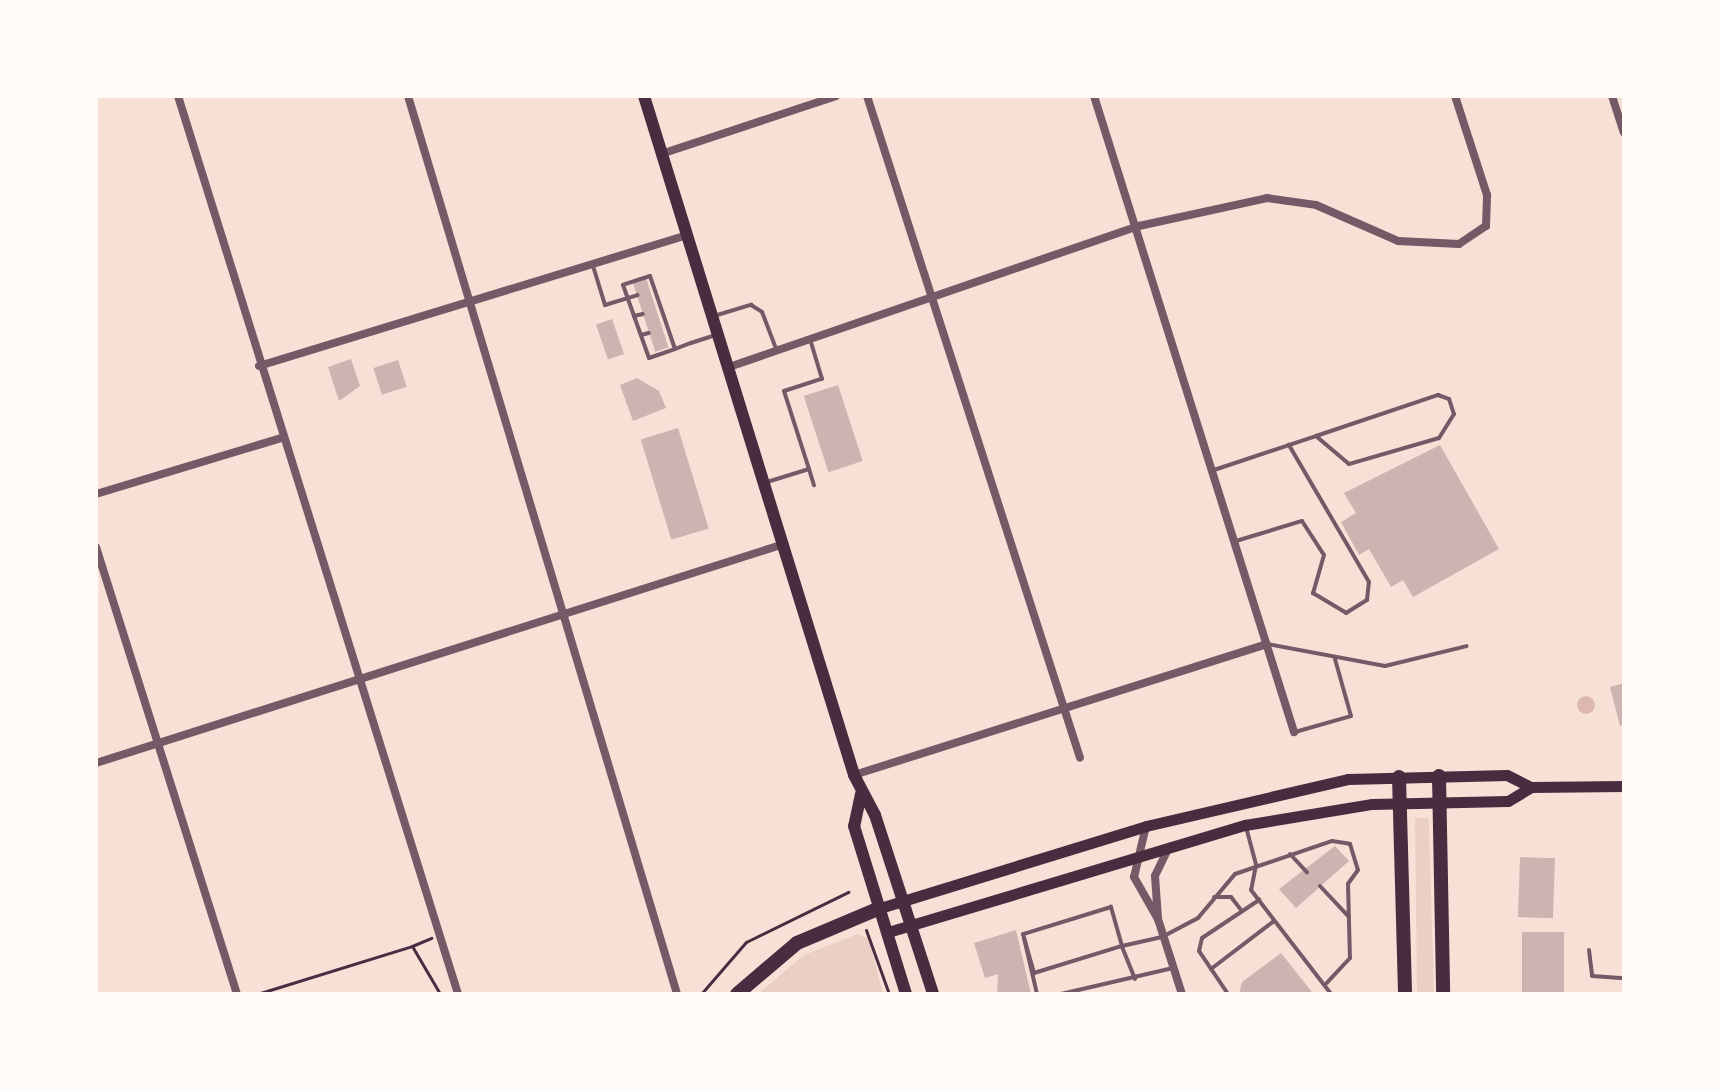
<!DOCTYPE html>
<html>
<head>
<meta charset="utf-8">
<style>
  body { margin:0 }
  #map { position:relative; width:1720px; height:1090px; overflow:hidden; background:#f7e1d7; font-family:Signika,sans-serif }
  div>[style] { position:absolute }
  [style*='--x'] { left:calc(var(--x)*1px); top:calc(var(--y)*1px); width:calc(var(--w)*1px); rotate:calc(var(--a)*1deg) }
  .green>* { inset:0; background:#ebcfc5 }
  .water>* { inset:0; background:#dcb8b0 }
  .round { border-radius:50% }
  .building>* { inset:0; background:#ccb4b1; transform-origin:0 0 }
  .path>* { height:3px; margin:-1.5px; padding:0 1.5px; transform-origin:1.5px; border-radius:1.5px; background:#4a2c40 }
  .service>* { height:4px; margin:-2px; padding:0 2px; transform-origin:2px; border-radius:2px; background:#755966 }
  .minor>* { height:8px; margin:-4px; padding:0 4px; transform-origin:4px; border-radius:4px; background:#755966 }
  .secondary>* { height:11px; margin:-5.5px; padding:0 5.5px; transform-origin:5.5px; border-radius:5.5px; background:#4a2c40 }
  .primary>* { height:12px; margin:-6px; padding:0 6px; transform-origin:6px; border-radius:6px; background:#4a2c40 }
  .motorway>* { height:14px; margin:-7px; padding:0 7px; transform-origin:7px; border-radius:7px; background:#4a2c40 }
  span { translate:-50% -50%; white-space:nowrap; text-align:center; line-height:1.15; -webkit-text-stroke:6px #fffaf5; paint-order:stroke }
  .frame { position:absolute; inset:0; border:98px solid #fffaf5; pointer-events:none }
</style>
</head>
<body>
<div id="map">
  <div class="green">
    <div style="clip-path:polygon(1415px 818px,1428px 818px,1429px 825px,1434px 994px,1417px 994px)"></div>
    <div style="clip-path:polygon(858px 934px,869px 939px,883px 994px,758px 994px,804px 955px)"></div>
  </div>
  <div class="water">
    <div class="round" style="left:1577px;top:696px;width:18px;height:18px"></div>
  </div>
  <div class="building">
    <div style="left:646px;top:278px;width:73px;height:14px;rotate:72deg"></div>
    <div style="left:612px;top:319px;width:37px;height:17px;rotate:71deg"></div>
    <div style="clip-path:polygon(351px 359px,360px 386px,339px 401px,328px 367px)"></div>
    <div style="left:398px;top:360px;width:28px;height:26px;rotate:72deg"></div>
    <div style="clip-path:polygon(637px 378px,659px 391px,666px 408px,633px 421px,620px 385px)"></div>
    <div style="left:838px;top:385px;width:80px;height:36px;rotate:72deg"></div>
    <div style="left:678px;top:428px;width:105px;height:39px;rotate:73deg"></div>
    <div style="clip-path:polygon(1440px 445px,1499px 549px,1413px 597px,1403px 580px,1391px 587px,1369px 549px,1359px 555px,1341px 522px,1356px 513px,1344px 493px)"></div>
    <div style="clip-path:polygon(1624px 683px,1624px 725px,1620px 726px,1610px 687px)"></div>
    <div style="clip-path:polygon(1335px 846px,1349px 861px,1296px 908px,1279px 889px)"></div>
    <div style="left:1520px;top:857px;width:35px;height:60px;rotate:2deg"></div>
    <div style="clip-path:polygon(1016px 930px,1031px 994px,997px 994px,998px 974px,985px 978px,974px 943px)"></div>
    <div style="left:1522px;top:932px;width:42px;height:62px"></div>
    <div style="clip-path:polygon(1281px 953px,1312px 992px,1239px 994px,1242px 982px)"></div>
  </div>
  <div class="path">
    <div style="--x:866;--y:930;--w:68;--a:70.2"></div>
    <div style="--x:412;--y:946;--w:21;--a:-23"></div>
    <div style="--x:257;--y:994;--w:162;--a:-17.2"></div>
    <div style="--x:412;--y:946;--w:56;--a:59.7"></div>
    <div style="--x:701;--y:994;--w:69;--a:-49.1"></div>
    <div style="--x:746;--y:942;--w:114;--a:-26.1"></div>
  </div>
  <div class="service">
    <div style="--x:593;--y:266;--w:41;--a:72.9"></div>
    <div style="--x:605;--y:305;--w:34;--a:-17"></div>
    <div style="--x:634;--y:316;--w:9;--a:-13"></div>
    <div style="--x:714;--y:316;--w:39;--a:-17"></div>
    <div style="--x:751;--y:305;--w:13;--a:32"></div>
    <div style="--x:762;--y:312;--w:40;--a:69"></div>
    <div style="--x:641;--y:335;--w:8;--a:-14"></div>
    <div style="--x:675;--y:349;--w:77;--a:-108.9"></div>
    <div style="--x:650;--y:276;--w:28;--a:162"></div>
    <div style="--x:623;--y:285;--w:77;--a:70.4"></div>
    <div style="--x:649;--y:358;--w:28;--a:-19"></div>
    <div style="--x:675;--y:349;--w:17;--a:-21"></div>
    <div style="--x:691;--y:343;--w:25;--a:-18"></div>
    <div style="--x:809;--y:469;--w:17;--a:73"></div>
    <div style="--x:1214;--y:470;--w:108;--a:-18.4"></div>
    <div style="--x:1316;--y:436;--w:129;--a:-18.6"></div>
    <div style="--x:1438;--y:395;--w:12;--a:20"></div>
    <div style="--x:1449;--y:399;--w:16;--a:72"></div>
    <div style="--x:1454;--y:414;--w:28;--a:122"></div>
    <div style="--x:1439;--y:438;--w:94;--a:163.9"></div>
    <div style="--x:1349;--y:464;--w:43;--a:-139.7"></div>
    <div style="--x:767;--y:482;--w:44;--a:-17.2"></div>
    <div style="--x:809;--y:469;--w:82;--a:-107.8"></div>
    <div style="--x:784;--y:391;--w:40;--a:-18"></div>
    <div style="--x:822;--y:379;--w:42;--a:-106.7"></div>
    <div style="--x:1236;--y:541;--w:69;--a:-16.9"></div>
    <div style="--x:1302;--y:521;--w:40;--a:57.1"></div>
    <div style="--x:1324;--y:555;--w:40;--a:106"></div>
    <div style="--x:1313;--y:593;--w:39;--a:31"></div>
    <div style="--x:1346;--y:613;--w:25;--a:-32"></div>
    <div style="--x:1367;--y:600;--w:18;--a:-84"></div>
    <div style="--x:1369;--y:582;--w:159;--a:-120.3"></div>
    <div style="--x:1267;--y:644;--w:120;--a:10.6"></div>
    <div style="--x:1385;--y:666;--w:84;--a:-13.7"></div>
    <div style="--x:1295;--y:732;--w:58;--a:-15.9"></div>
    <div style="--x:1351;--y:716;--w:59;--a:-105.7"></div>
    <div style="--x:1246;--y:827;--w:39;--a:75"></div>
    <div style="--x:1256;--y:865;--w:25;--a:101"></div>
    <div style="--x:1251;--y:890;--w:131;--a:52.4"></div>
    <div style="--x:1290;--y:854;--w:25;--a:47"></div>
    <div style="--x:1320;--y:886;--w:42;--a:46.9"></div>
    <div style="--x:1214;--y:897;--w:17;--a:0"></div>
    <div style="--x:1231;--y:897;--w:16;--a:52"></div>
    <div style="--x:1024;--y:938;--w:57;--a:76.9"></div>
    <div style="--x:1589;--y:950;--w:26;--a:83"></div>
    <div style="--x:1592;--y:976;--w:32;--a:4"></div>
    <div style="--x:1211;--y:969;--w:79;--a:-37.3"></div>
    <div style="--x:1135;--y:979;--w:35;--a:-112"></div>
    <div style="--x:1122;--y:946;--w:41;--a:-105.8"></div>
    <div style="--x:1111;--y:907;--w:92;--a:162.9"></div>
    <div style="--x:1023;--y:934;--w:41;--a:74.2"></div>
    <div style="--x:1034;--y:973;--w:92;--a:-17.1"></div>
    <div style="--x:1122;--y:946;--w:41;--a:-12.7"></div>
    <div style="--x:1162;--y:937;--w:41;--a:-27.8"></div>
    <div style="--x:1198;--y:918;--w:57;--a:-49.9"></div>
    <div style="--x:1235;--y:874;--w:102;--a:-18.8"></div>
    <div style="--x:1332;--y:841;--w:18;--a:9"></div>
    <div style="--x:1350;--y:844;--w:27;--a:73"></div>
    <div style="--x:1358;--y:870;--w:17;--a:126"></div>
    <div style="--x:1348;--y:884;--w:74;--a:88.5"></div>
    <div style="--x:1350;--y:958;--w:34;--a:133"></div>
    <div style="--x:1061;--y:994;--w:115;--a:-13.1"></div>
    <div style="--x:1228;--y:994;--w:52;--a:-124"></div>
    <div style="--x:1199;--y:951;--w:13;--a:-77"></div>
    <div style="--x:1202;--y:938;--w:69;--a:-33.7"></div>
  </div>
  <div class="minor">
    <div style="--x:178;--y:96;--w:941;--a:72.68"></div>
    <div style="--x:408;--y:96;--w:937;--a:73.32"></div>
    <div style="--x:867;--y:96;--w:695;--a:72.16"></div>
    <div style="--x:1094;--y:96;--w:667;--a:72.54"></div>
    <div style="--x:1612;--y:96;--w:38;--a:72"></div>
    <div style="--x:661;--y:154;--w:184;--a:-18.3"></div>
    <div style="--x:259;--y:366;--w:448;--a:-17"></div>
    <div style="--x:729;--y:367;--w:434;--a:-19"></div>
    <div style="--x:1139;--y:226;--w:131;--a:-12.3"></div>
    <div style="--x:1267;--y:198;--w:49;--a:8.1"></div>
    <div style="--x:1316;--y:205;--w:90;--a:23.7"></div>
    <div style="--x:1398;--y:241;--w:61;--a:2.8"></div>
    <div style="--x:1459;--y:244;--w:32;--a:-34"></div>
    <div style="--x:1486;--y:226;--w:31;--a:-88"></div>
    <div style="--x:1487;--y:195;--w:104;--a:-107.9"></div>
    <div style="--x:96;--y:494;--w:194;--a:-16.8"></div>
    <div style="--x:96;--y:547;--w:469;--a:72.5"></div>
    <div style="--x:96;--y:763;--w:722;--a:-17.66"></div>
    <div style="--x:854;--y:775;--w:433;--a:-17.6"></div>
    <div style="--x:1146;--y:826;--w:52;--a:103.2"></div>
    <div style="--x:1134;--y:877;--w:48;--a:60.3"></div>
    <div style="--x:1169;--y:847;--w:32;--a:116"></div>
    <div style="--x:1155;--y:876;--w:43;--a:86"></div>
    <div style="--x:1158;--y:919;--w:79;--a:72.3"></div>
  </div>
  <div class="secondary">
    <div style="--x:880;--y:908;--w:278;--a:-17.1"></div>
    <div style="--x:1146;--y:826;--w:207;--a:-13.1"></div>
    <div style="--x:1348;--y:779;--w:159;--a:-1.4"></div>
    <div style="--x:1507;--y:775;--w:27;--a:27"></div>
    <div style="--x:1531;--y:787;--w:93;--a:-0.6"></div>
    <div style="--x:888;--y:932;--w:373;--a:-16.7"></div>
    <div style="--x:1245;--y:825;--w:129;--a:-9.4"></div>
    <div style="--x:1372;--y:804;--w:136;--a:-1.3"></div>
    <div style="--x:1508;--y:801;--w:27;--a:-31"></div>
  </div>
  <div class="primary">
    <div style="--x:644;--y:96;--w:711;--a:72.81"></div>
    <div style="--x:854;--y:775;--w:45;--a:62.3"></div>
    <div style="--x:875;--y:815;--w:188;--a:72"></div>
    <div style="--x:861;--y:794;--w:33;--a:102"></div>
    <div style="--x:854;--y:826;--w:176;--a:72.8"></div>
  </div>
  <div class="motorway">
    <div style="--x:1439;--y:776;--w:218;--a:88.9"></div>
    <div style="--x:1399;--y:777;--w:217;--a:88.4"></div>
    <div style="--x:737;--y:994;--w:79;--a:-40.4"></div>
    <div style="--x:797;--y:943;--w:90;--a:-22.9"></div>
  </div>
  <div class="frame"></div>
</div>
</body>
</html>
